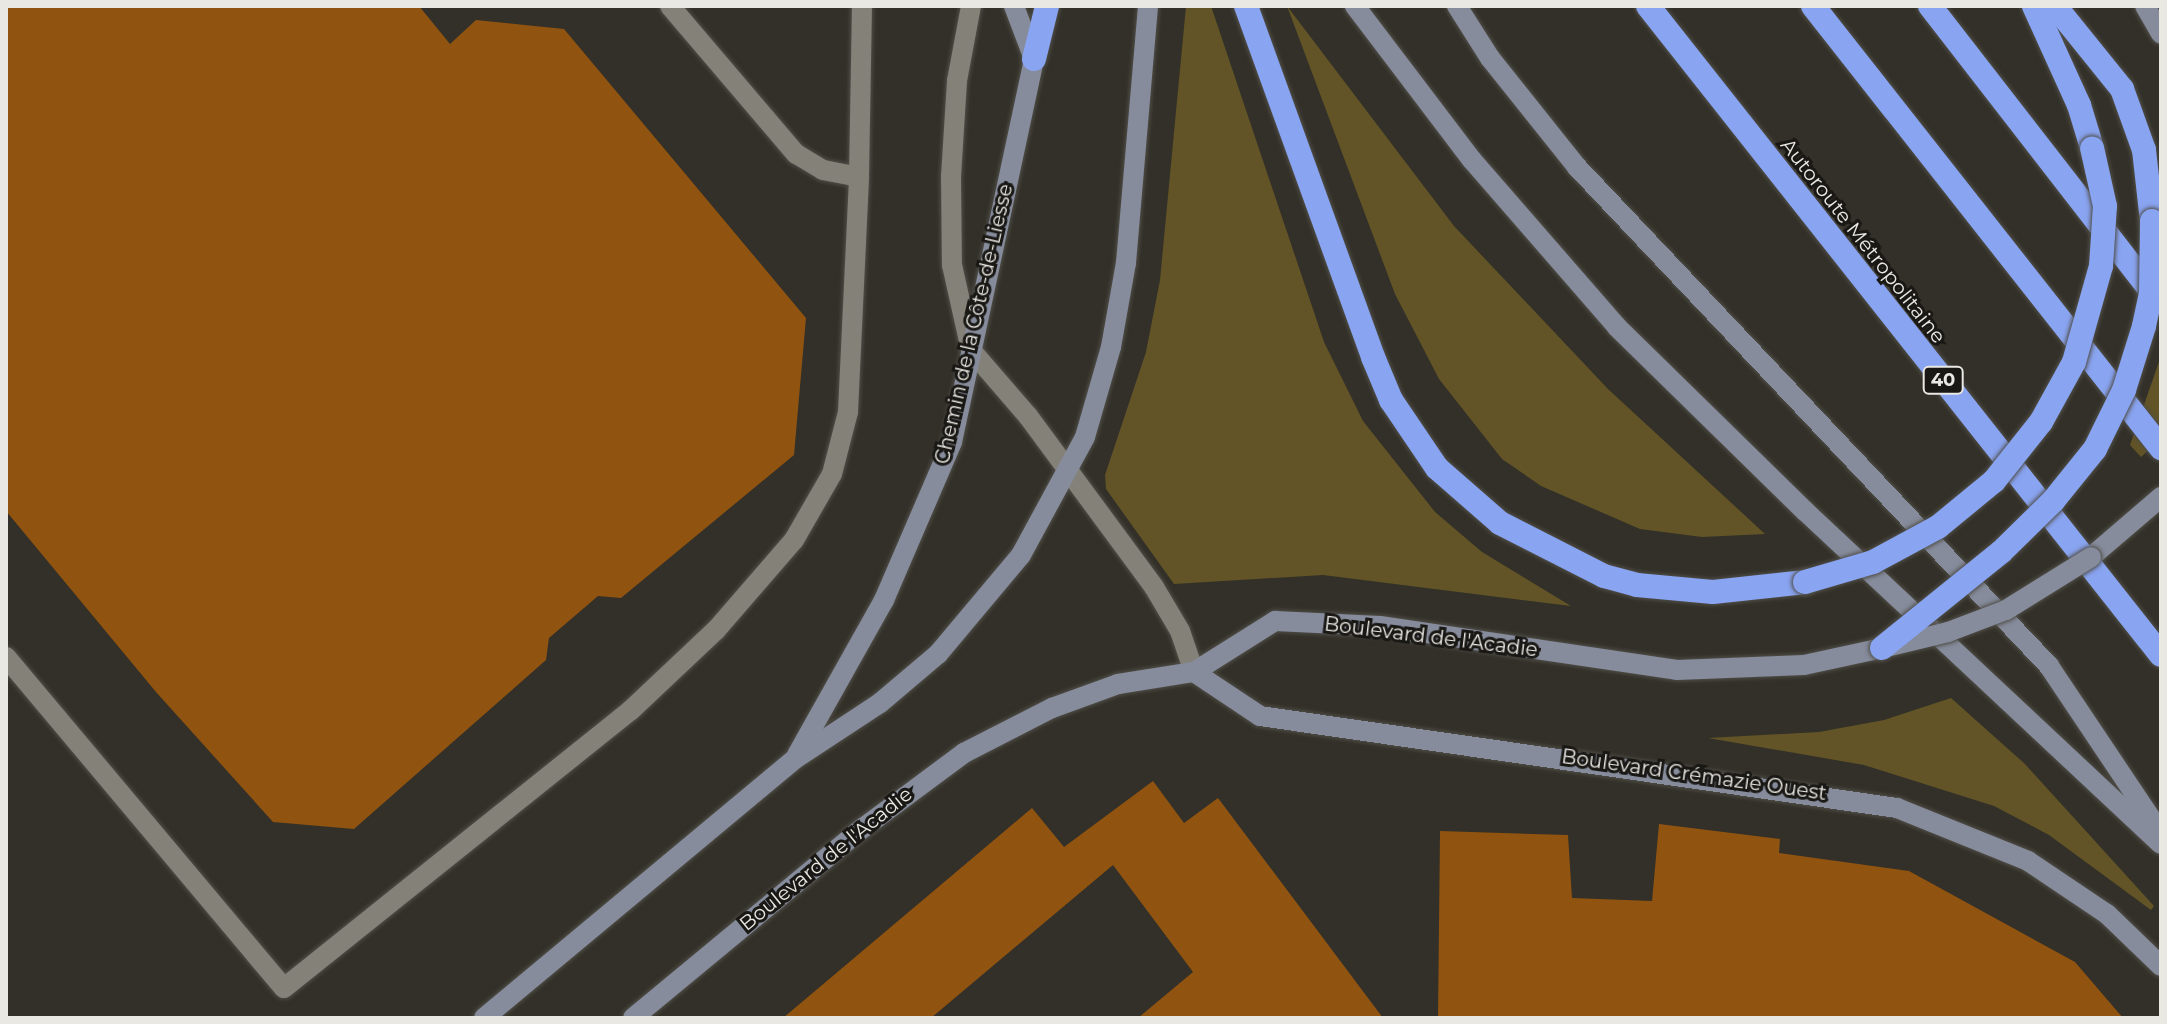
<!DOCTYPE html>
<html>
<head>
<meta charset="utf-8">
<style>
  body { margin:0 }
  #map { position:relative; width:2167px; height:1024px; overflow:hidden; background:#323028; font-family:Montserrat,sans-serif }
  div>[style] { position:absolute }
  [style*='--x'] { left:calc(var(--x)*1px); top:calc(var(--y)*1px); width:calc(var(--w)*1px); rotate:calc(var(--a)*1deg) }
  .green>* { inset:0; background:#625426 }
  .building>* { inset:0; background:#905310 }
  .roads { filter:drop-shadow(0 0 2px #504e48) drop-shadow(0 0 2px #504e48) }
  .lane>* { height:20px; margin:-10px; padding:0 10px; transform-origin:10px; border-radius:10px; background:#848178 }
  .secondary>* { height:20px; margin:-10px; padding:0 10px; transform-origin:10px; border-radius:10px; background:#868c9c }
  .highway>* { height:24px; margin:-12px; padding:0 12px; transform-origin:12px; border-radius:12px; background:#89a4f1 }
  .bridges { filter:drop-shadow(0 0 2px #504e48) drop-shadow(0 0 2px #504e48) }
  .secondary-bridge>* { height:20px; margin:-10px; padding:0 10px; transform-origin:10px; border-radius:10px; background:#868c9c }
  .highway-bridge>* { height:24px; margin:-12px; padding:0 12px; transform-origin:12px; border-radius:12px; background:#89a4f1 }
  span { translate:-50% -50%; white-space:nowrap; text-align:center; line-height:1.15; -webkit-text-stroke:6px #191815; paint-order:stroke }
  .shield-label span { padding:2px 6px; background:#191815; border:2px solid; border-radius:6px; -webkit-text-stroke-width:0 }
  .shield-label { font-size:18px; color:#e9e8e3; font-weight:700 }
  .street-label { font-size:20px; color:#e9e8e3 }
  .frame { position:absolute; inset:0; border:8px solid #e9e8e3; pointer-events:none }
</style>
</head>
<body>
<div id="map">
  <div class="green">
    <div style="clip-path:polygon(1186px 6px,1211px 6px,1324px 342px,1363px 421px,1435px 512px,1482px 552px,1571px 606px,1323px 575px,1174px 584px,1106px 489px,1105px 475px,1146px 352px,1160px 280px)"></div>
    <div style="clip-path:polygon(1287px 6px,1454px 226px,1608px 389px,1765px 534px,1702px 537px,1640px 529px,1541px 486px,1502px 459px,1439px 379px,1395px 294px)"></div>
    <div style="clip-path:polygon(2161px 356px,2161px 439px,2141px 457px,2130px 445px)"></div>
    <div style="clip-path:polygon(1951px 698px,2025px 764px,2154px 906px,2151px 910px,2049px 835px,1994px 806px,1864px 765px,1708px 738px,1819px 732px,1884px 720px)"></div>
  </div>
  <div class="building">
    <div style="clip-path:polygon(6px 6px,419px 6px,450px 44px,476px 20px,564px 29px,806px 318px,794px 455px,621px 598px,598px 596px,549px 638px,546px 660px,354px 829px,273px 822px,156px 692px,6px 511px)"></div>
    <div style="clip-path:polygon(1153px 781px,1184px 823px,1218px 798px,1383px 1018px,1138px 1018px,1193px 972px,1113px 865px,931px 1018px,783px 1018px,1032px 808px,1064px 847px)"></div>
    <div style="clip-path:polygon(1659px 824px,1780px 839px,1779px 853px,1909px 871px,2075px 962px,2123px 1018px,1438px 1018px,1440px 831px,1568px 835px,1572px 898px,1652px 901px)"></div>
  </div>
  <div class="roads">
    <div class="lane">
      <div style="--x:971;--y:6;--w:76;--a:100.6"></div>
      <div style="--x:957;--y:81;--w:95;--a:93.6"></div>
      <div style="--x:951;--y:176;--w:89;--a:89.4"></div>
      <div style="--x:952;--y:265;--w:87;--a:77.4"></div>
      <div style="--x:971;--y:350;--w:87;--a:49.2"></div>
      <div style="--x:1028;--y:416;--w:212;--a:53.6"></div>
      <div style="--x:1154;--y:587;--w:51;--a:59.4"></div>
      <div style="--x:1180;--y:631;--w:43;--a:71.1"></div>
      <div style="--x:859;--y:177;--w:171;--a:-89"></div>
      <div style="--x:6;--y:657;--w:432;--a:50"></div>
      <div style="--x:284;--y:988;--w:445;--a:-38.7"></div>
      <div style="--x:631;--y:710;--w:117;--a:-43.3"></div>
      <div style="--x:716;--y:630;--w:119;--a:-49.1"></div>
      <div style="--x:794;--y:540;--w:76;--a:-60.1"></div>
      <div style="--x:832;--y:474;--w:64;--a:-75.5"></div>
      <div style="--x:848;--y:412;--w:235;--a:-87.3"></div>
      <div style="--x:859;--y:177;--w:37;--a:-169"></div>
      <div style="--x:823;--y:170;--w:31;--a:-149"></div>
      <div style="--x:796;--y:154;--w:194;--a:-130.4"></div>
    </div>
    <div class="secondary">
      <div style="--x:1355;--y:6;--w:193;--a:52.8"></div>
      <div style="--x:1472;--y:160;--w:221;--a:49"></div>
      <div style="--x:1617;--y:327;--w:263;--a:44.4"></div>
      <div style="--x:1805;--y:511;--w:487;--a:43.1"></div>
      <div style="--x:1457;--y:6;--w:62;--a:57.6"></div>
      <div style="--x:1490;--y:58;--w:139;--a:51.4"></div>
      <div style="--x:1577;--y:167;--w:687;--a:46.59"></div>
      <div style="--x:2049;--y:666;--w:200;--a:56.2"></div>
      <div style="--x:2145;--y:6;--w:32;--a:60"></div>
      <div style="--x:2091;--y:557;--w:92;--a:-40.6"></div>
      <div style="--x:1194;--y:672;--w:79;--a:33.7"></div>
      <div style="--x:1260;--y:716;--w:644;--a:8.22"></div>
      <div style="--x:1897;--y:808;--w:141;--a:22"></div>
      <div style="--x:2028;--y:861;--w:95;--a:33.9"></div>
      <div style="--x:2107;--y:914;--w:75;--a:43.9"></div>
      <div style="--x:797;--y:755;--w:178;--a:-60.7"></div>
      <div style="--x:884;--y:600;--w:172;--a:-66.7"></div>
      <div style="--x:952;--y:442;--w:392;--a:-77.9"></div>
      <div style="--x:1034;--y:59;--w:57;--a:-110.7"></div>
      <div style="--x:484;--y:1018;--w:405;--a:-39.8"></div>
      <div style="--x:795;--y:759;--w:102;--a:-33.4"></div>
      <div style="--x:880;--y:703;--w:76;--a:-40.2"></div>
      <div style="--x:938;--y:654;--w:129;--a:-50"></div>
      <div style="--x:1021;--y:555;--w:134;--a:-61.5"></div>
      <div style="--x:1085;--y:437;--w:94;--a:-73.9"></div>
      <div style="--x:1111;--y:347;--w:85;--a:-79.9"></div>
      <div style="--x:1126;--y:263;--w:258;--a:-85.1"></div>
      <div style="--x:633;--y:1018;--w:298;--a:-39.6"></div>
      <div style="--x:863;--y:828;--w:126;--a:-36.6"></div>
      <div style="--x:964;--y:753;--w:99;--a:-27.1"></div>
      <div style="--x:1052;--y:708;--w:70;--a:-20"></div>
      <div style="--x:1118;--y:684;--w:77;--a:-9"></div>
      <div style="--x:1194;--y:672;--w:96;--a:-32.2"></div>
      <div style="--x:1275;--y:621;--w:105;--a:2.7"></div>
      <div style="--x:1380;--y:626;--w:300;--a:8.4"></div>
      <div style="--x:1677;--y:670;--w:127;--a:-2.3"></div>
      <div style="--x:1804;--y:665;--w:80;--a:-12.3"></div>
    </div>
    <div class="highway">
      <div style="--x:1246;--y:6;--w:373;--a:70.1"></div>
      <div style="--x:1373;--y:357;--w:47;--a:67.3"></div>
      <div style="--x:1391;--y:400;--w:82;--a:55.9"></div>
      <div style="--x:1437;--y:468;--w:84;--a:41.1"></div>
      <div style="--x:1500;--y:523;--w:117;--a:27"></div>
      <div style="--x:1604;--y:576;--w:34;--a:15"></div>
      <div style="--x:1637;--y:585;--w:76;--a:5.3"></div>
      <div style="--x:1713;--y:592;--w:93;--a:-6.2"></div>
      <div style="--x:1648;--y:6;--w:827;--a:51.68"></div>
      <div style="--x:1813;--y:6;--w:563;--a:51.79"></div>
      <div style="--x:1930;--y:6;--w:377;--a:52.2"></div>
      <div style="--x:2034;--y:6;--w:109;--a:65.6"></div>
      <div style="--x:2079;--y:105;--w:45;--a:73.2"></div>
      <div style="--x:2055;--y:6;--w:107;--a:51.1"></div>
      <div style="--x:2122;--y:89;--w:65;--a:70.2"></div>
      <div style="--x:2144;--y:150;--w:71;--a:83.6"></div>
      <div style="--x:1034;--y:59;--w:55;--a:-76.2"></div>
    </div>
  </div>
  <div class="bridges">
    <div class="secondary-bridge">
      <div style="--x:1882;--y:648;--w:68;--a:-13.6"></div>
      <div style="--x:1948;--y:632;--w:62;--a:-20.8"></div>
      <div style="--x:2006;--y:610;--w:100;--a:-31.9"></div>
    </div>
    <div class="highway-bridge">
      <div style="--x:1805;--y:582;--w:71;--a:-16.4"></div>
      <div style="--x:1873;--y:562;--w:74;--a:-28.3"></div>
      <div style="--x:1938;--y:527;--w:72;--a:-39.4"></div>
      <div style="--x:1994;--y:481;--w:75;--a:-51.5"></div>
      <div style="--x:2041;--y:422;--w:68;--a:-61.2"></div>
      <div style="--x:2074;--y:362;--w:100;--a:-74.3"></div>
      <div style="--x:2101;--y:266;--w:60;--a:-86.2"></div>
      <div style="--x:2105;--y:206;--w:59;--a:-102.6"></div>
      <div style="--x:1882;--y:648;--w:153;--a:-38.9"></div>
      <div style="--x:2001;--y:552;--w:73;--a:-44.4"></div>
      <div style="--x:2053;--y:501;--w:67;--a:-51.1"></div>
      <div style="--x:2095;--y:449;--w:66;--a:-63.8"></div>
      <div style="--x:2124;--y:390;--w:67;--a:-72.6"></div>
      <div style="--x:2144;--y:326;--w:34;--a:-78"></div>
      <div style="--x:2151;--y:293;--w:72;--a:-89.2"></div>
    </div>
  </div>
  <div class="shield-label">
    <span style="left:1943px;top:380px">40</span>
  </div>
  <div class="street-label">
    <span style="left:1863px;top:241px;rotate:52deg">Autoroute Métropolitaine</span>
    <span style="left:974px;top:324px;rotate:-77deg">Chemin de la Côte-de-Liesse</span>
    <span style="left:1431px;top:637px;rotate:7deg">Boulevard de l'Acadie</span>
    <span style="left:1694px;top:775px;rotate:8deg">Boulevard Crémazie Ouest</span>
    <span style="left:826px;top:859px;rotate:-39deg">Boulevard de l'Acadie</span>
  </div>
  <div class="frame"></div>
</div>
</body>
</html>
